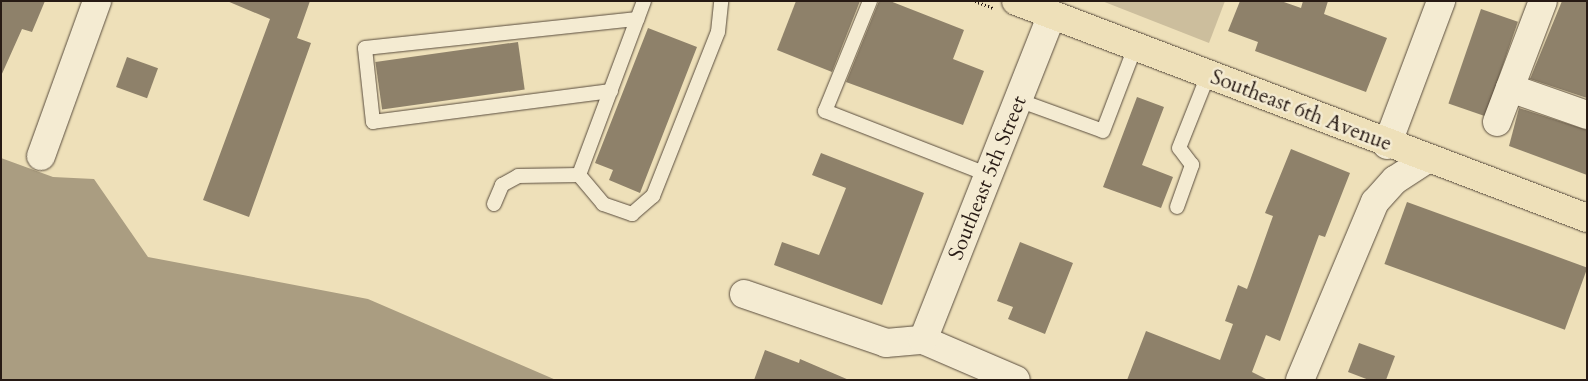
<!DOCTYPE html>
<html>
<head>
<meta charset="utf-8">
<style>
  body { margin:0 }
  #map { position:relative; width:1588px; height:381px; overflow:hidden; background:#eee0b9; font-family:Cardo,serif }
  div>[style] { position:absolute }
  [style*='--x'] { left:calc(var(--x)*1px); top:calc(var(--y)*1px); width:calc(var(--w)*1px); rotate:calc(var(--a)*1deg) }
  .green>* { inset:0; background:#ccbe9d }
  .water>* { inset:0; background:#aa9d81 }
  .building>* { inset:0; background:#8e816a; transform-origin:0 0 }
  .path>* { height:3px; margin-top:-1.5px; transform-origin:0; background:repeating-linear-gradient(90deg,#271a14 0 1px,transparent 0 3.5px) }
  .roads { filter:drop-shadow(0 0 1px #594c3d) drop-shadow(0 0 1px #594c3d) }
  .service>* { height:14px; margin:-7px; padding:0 7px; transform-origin:7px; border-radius:7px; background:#f4ebd2 }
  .minor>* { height:28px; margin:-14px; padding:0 14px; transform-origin:14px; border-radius:14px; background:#f4ebd2 }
  .primary>* { height:28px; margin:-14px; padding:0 14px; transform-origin:14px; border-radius:14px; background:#eee0b9 }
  span { translate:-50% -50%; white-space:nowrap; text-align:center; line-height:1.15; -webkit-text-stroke:5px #f4ebd2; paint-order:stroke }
  .street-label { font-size:21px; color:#271a14 }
  .frame { position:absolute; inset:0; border:2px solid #271a14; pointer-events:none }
</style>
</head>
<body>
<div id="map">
  <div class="green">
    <div style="clip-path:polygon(1102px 1px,1225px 1px,1209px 43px)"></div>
  </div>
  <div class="water">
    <div style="clip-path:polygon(1px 158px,53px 177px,94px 179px,148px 257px,368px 299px,556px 380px,1px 380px)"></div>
  </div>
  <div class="building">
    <div style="clip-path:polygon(1px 1px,45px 1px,32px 32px,22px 29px,1px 76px)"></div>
    <div style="clip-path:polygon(227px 1px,310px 1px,297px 38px,311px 43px,249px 217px,203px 200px,270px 19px)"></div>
    <div style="clip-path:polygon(796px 1px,860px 1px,832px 72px,777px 50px)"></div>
    <div style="clip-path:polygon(879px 1px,890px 1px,964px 30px,953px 59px,984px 71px,963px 125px,846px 82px)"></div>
    <div style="clip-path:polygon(1240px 1px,1281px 1px,1301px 8px,1303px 1px,1328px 1px,1324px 14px,1387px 38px,1366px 92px,1255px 51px,1258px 42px,1228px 31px)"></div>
    <div style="clip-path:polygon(1562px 1px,1587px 1px,1587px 98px,1530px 79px)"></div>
    <div style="left:1481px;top:9px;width:39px;height:100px;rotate:19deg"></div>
    <div style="clip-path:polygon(648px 28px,697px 47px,640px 193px,609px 180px,613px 170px,595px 163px)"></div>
    <div style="left:518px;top:42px;width:48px;height:144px;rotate:82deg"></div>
    <div style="left:127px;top:57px;width:33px;height:32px;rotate:20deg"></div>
    <div style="clip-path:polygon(1137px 97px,1164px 107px,1142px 165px,1173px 177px,1161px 208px,1103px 187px)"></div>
    <div style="clip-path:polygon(1519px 108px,1587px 130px,1587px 175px,1509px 146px)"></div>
    <div style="clip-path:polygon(1291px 149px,1350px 173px,1325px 237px,1319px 235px,1280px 341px,1266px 335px,1252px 372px,1268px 380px,1127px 380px,1146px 331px,1220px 360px,1233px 324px,1225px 321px,1238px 285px,1247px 289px,1273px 216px,1265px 213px)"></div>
    <div style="clip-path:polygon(821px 153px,924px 193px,882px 305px,774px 265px,782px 242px,819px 255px,830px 228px,846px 188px,812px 175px)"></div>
    <div style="left:1407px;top:202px;width:192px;height:66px;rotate:20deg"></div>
    <div style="clip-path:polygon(1020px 242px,1073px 263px,1045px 334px,1008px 319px,1013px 307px,997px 301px)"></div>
    <div style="clip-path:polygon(1359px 343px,1395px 356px,1386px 380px,1369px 380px,1348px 372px)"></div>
    <div style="clip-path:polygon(765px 350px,799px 363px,800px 359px,849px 380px,754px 380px)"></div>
  </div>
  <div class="path">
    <div style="--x:975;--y:1;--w:19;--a:21"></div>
  </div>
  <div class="roads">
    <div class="service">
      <div style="--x:644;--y:1;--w:186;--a:110.5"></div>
      <div style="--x:579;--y:175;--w:38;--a:50"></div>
      <div style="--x:603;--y:204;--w:31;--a:19"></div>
      <div style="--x:632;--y:214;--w:28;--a:-41"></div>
      <div style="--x:653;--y:196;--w:176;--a:-68.4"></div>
      <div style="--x:718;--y:32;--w:31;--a:-84"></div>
      <div style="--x:870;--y:1;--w:119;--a:112.2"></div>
      <div style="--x:825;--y:111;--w:176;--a:21.3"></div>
      <div style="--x:611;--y:91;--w:240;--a:172.6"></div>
      <div style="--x:373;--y:122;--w:74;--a:-96.2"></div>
      <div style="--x:365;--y:48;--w:274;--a:-6.1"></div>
      <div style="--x:1018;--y:100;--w:90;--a:20"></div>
      <div style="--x:1103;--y:131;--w:90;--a:-69.1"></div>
      <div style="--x:494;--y:204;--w:21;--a:-67"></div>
      <div style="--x:502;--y:185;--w:18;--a:-29"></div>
      <div style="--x:518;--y:176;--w:61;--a:-0.9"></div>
      <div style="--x:1177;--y:207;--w:45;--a:-70.3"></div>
      <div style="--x:1192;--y:165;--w:21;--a:-127"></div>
      <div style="--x:1179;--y:148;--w:79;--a:-68.3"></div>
    </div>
    <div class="minor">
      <div style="--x:1510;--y:88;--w:82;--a:19.3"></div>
      <div style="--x:1497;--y:122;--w:129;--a:-69.2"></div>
      <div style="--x:1387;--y:145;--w:154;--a:-69.4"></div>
      <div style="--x:41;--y:156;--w:165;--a:-70.1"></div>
      <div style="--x:744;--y:294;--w:150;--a:19"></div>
      <div style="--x:886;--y:343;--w:37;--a:-5"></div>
      <div style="--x:923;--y:340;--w:101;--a:23.3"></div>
      <div style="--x:923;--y:340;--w:350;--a:-68.4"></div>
      <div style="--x:1300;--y:380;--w:193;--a:-67.2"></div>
      <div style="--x:1375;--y:202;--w:30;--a:-48"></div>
      <div style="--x:1395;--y:180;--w:37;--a:-33"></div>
    </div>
    <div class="primary">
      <div style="--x:1016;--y:1;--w:611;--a:20.81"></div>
    </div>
  </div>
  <div class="street-label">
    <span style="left:1301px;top:111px;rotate:21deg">Southeast 6th Avenue</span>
    <span style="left:988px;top:178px;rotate:-68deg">Southeast 5th Street</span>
  </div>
  <div class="frame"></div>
</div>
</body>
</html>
